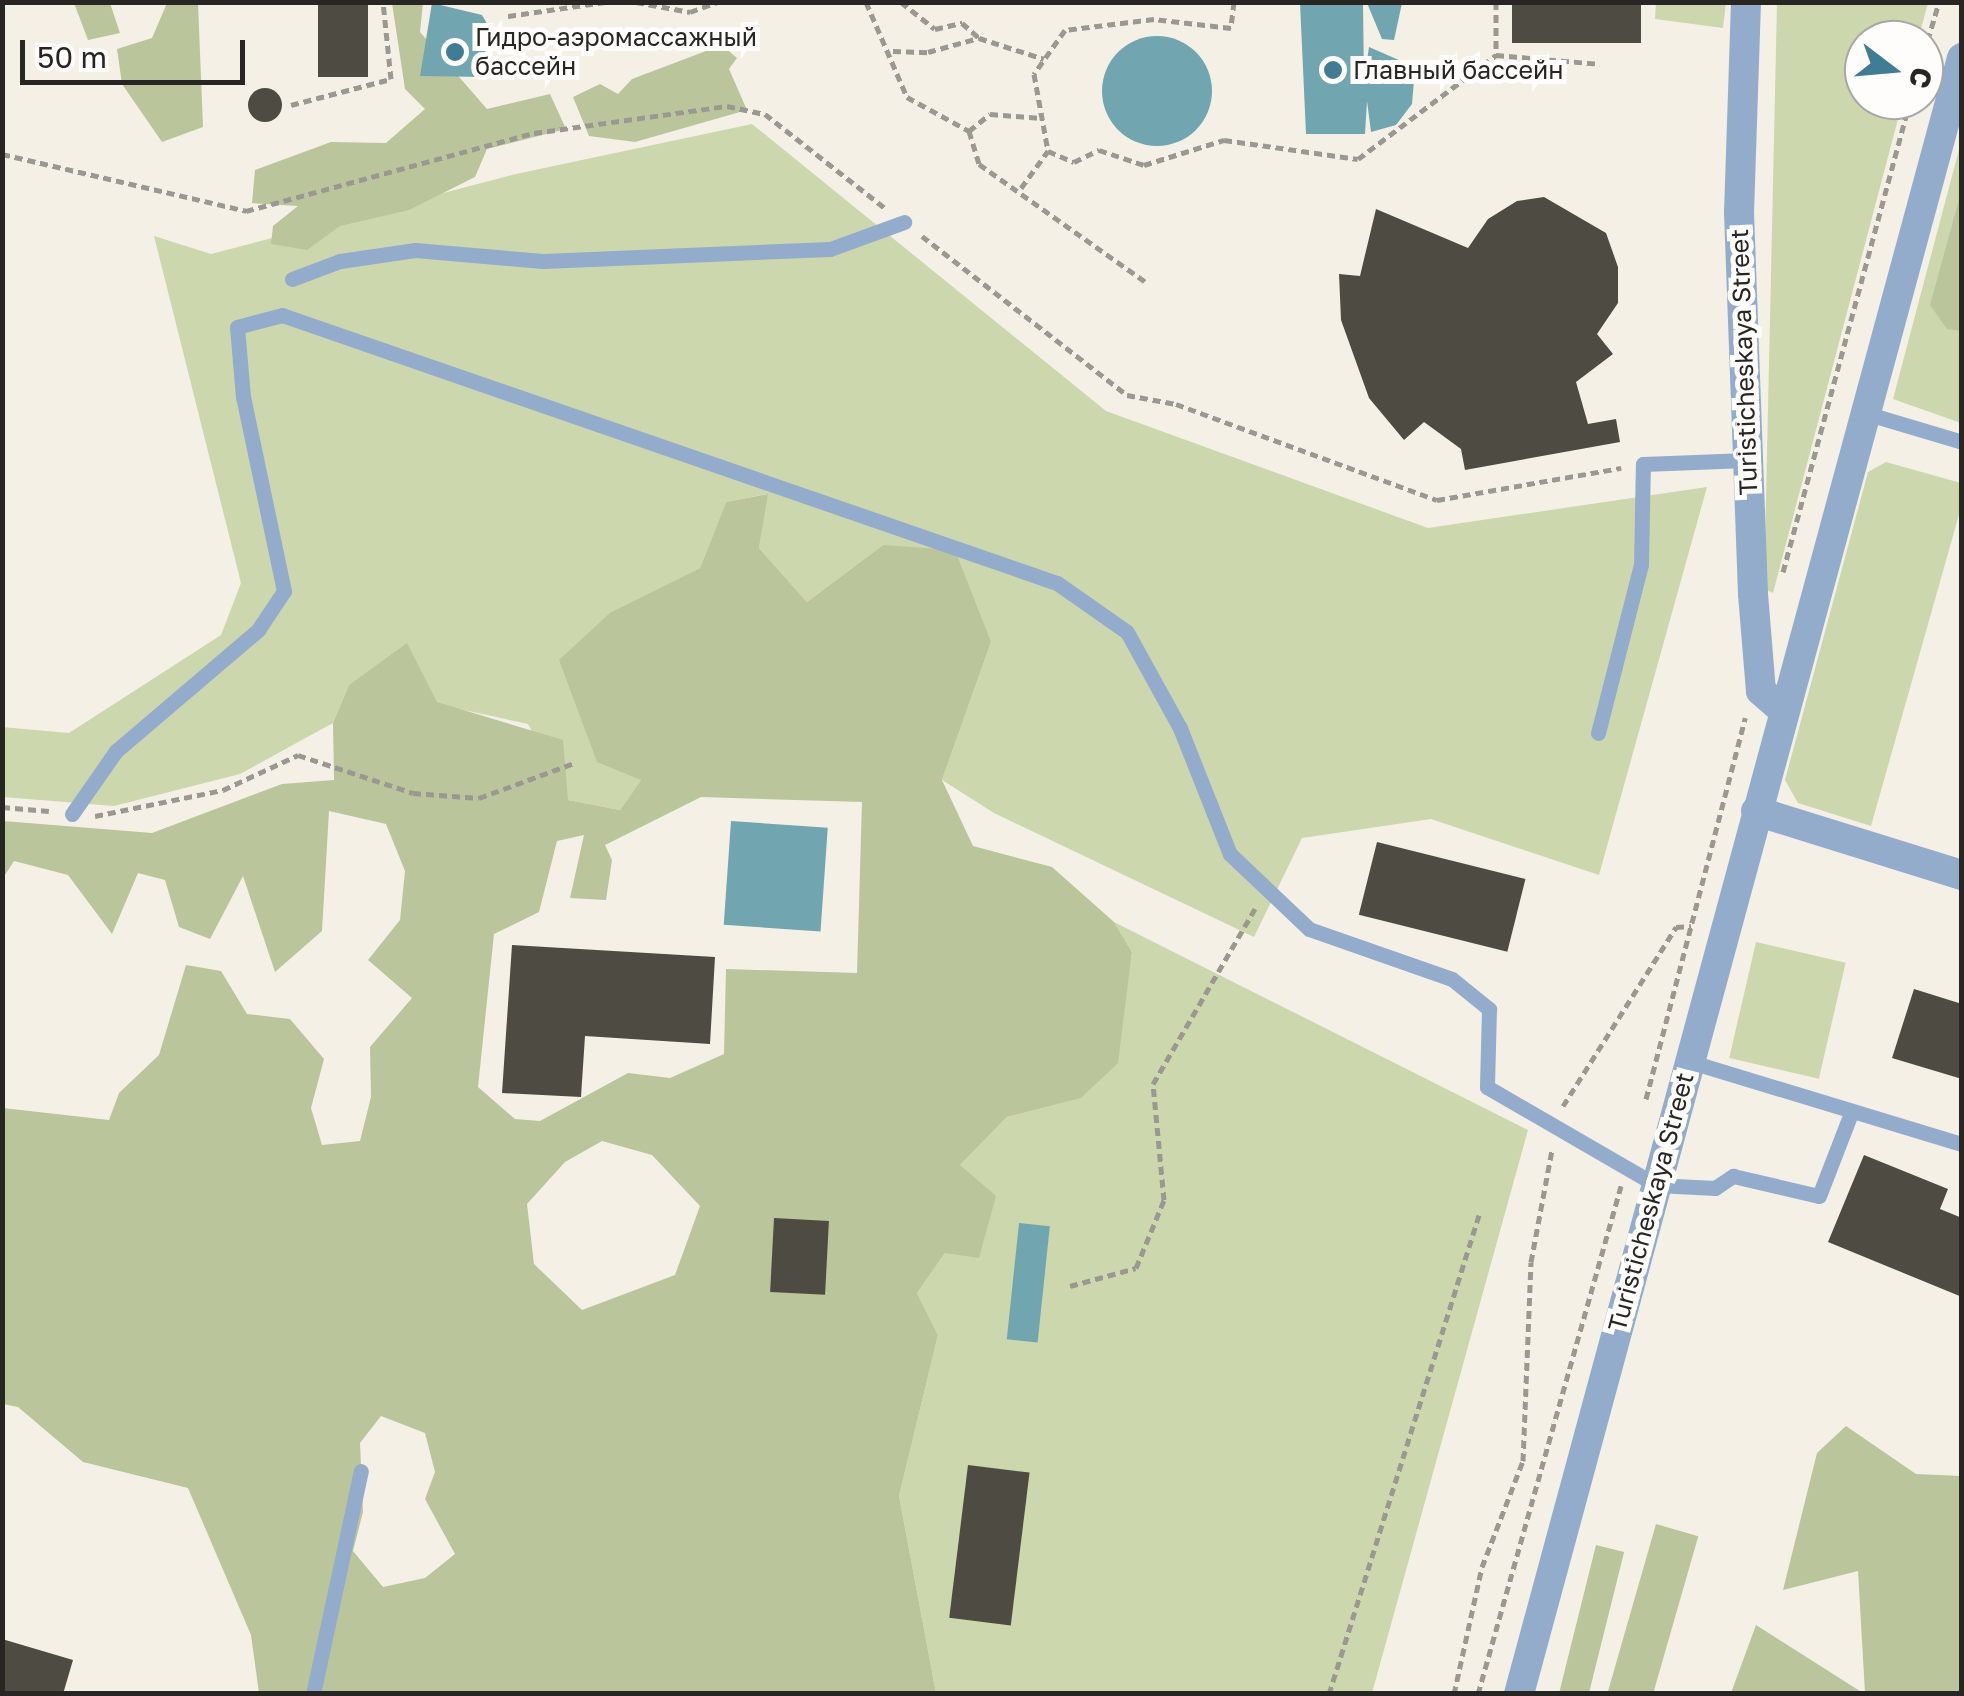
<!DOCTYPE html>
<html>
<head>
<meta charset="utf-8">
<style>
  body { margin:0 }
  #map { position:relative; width:1964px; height:1696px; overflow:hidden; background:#f4f0e6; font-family:"Golos Text",sans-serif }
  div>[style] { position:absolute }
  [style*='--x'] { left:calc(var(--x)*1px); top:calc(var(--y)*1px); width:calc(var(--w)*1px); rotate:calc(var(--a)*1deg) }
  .green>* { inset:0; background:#cdd7ae; transform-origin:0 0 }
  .forest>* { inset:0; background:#bbc59b; transform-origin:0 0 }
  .water>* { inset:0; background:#71a6b0; transform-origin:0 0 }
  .round { border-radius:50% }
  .building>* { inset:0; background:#4e4b43; transform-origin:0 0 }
  .path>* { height:5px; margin-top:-2.5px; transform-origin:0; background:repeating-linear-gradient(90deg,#9b9891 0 8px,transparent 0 13px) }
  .service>* { height:15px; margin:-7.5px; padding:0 7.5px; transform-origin:7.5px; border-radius:7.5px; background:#94accb }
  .minor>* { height:30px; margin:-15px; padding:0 15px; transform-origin:15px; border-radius:15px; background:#94accb }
  .tertiary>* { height:30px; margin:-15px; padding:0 15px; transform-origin:15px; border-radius:15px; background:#94accb }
  .dots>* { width:28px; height:28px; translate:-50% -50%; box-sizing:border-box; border:5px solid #fefdfb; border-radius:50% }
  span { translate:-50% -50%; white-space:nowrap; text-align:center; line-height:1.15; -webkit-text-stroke:10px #fefdfb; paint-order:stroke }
  .poi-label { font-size:25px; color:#282623 }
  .left { translate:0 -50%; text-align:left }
  .street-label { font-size:25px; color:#282623 }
  .frame { position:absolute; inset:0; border:5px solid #282623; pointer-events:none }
  .north { position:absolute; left:1844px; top:20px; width:100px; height:100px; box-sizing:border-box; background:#fefdfb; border:2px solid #a8a7a5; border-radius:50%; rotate:106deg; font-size:28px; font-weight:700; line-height:40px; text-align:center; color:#282623 }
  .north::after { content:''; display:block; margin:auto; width:35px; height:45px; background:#407c93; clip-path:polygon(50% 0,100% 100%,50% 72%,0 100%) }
  .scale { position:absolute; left:20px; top:40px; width:225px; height:45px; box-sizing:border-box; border:5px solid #282623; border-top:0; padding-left:12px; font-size:30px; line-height:35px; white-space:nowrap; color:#282623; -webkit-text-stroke:8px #fefdfb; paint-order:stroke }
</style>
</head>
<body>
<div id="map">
  <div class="green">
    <div style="clip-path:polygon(1656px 3px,1726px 3px,1723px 28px,1655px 19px)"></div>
    <div style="clip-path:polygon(1777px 3px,1928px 3px,1918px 40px,1864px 40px,1864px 100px,1903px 100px,1773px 593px,1764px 589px)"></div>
    <div style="clip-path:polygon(752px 124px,1106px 411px,1428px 528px,1707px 487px,1599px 875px,1431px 819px,1302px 838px,1254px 937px,994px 813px,942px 780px,991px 642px,883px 545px,807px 602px,759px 548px,767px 494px,726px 502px,700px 568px,611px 612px,641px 780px,620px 810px,568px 800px,528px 724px,349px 685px,333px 723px,240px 774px,114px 806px,3px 797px,2px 727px,69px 733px,221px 635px,241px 583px,154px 236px,211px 254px,516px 174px)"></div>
    <div style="clip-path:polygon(1961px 142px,1961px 423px,1893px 399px)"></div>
    <div style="clip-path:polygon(1886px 462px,1961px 483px,1962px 504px,1871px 826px,1798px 803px,1785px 780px,1868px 472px)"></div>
    <div style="clip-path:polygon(1114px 922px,1528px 1130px,1372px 1693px,936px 1693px,899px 1496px,938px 1335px,917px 1293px,945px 1253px,960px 1165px,1007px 1117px,1080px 1098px,1117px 1063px,1132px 952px)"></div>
    <div style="left:1756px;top:942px;width:92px;height:119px;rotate:13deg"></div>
  </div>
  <div class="forest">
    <div style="clip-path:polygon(74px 3px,110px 3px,120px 33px,88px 40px)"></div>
    <div style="clip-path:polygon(167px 3px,198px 3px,203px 127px,162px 142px,122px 84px,117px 49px,152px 38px)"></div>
    <div style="clip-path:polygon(392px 3px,423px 3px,420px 32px,487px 109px,550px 94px,566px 129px,487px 149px,475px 177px,409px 210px,340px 226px,307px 250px,271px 244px,273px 226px,298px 206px,252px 203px,255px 170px,331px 142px,386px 143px,425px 109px,405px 89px)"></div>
    <div style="clip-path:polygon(722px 45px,737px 58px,729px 69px,747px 110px,635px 142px,589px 136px,573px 97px,600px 84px,618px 94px,632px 79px)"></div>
    <div style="clip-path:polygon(1961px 192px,1961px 331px,1947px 329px,1930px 305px)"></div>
    <div style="clip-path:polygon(evenodd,768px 494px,759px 548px,807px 602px,883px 545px,955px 550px,991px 642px,942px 780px,973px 846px,1052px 867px,1114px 922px,1132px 952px,1118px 1063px,1081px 1098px,1007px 1117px,960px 1165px,996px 1196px,979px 1258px,945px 1253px,917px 1293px,938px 1335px,899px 1496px,936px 1693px,259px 1693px,251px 1635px,188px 1488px,83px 1462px,18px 1407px,3px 1404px,3px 1108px,109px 1120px,119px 1093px,159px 1055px,186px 965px,221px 971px,247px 1014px,290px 1019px,324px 1059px,311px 1108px,322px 1145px,360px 1141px,371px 1097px,370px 1047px,412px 998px,368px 960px,400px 920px,405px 871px,386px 824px,329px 811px,322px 931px,275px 972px,243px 876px,210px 939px,179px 927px,165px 880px,138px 873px,112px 934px,68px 875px,14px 861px,3px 878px,3px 821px,152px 833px,282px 784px,334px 780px,333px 723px,349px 685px,407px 643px,437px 702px,563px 740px,568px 800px,620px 810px,641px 780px,597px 762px,559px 660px,611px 612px,700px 568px,726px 502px,768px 494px,701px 797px,862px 802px,857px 973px,726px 969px,724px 1054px,670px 1078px,628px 1073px,540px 1121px,515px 1119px,478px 1087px,494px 934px,539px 912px,557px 841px,584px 835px,570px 898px,606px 900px,612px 860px,605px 845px,701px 797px,768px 494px,602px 1141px,652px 1155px,700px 1206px,675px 1275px,582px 1310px,534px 1264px,527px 1204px,565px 1162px,602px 1141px,768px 494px,381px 1416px,425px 1433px,435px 1472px,425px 1499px,455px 1554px,425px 1578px,383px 1587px,353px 1551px,363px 1512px,360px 1443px,381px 1416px)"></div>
    <div style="clip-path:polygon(1846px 1426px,1916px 1474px,1961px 1476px,1961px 1693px,1865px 1693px,1858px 1571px,1783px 1590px,1817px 1453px)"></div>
    <div style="left:1656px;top:1524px;width:44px;height:175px;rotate:16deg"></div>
    <div style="left:1596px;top:1545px;width:29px;height:154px;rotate:14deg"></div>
    <div style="clip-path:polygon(1756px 1625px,1863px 1693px,1731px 1693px)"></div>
  </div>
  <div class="water">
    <div style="clip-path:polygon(432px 3px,482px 15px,489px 27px,484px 77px,420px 76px)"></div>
    <div style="clip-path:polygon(1300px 3px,1363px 3px,1364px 81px,1369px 47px,1401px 61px,1414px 80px,1412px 104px,1396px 125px,1371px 132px,1367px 101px,1365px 134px,1306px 134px)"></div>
    <div style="clip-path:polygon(1367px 3px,1402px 3px,1394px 40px,1382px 39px)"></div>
    <div class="round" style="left:1102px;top:36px;width:110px;height:110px"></div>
    <div style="left:731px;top:821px;width:97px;height:104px;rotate:4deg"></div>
    <div style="left:1019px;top:1223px;width:31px;height:117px;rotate:6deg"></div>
  </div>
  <div class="building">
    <div style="left:318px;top:2px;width:50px;height:75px"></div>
    <div style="left:1512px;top:2px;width:129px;height:41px"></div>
    <div class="round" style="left:248px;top:88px;width:34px;height:34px"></div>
    <div style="clip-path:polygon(1544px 197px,1606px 233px,1618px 267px,1618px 303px,1597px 334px,1613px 354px,1576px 382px,1588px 424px,1616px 419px,1620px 442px,1465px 470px,1461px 449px,1424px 422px,1404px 440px,1369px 398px,1341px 320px,1339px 274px,1360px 276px,1376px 209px,1468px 248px,1488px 219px,1517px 201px)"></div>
    <div style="left:1377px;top:842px;width:153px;height:75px;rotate:14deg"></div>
    <div style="clip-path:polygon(512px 945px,715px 957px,710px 1044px,585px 1036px,581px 1097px,502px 1093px)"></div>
    <div style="clip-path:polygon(1914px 989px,1962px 1004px,1962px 1079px,1892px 1058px)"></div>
    <div style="clip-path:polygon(1864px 1155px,1948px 1189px,1940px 1209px,1962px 1218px,1962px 1297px,1828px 1242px)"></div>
    <div style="left:774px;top:1218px;width:55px;height:74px;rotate:3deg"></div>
    <div style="left:968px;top:1465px;width:62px;height:154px;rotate:7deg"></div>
    <div style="clip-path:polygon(2px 1639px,73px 1660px,63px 1694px,2px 1694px)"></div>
  </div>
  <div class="path">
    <div style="--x:636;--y:2;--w:55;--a:10.5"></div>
    <div style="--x:690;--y:12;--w:30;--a:-20"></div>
    <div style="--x:866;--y:2;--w:103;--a:66.7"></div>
    <div style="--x:907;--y:97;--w:71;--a:28.7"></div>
    <div style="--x:969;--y:131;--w:34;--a:73"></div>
    <div style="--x:979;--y:164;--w:206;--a:35.3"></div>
    <div style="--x:901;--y:2;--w:43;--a:38.5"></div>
    <div style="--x:935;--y:29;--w:28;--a:-13"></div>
    <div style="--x:962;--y:23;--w:23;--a:41"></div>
    <div style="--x:1234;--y:2;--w:26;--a:97"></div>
    <div style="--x:1231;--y:28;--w:78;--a:-173.3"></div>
    <div style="--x:1154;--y:19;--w:90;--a:173"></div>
    <div style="--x:1065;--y:30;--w:54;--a:125.2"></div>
    <div style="--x:1034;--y:74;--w:78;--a:79.7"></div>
    <div style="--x:1048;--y:151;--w:28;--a:23"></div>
    <div style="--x:1074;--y:162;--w:28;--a:-26"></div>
    <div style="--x:1099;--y:150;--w:47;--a:18.4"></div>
    <div style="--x:1144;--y:165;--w:84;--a:-17.4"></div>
    <div style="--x:1224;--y:140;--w:135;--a:8.1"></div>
    <div style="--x:1358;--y:159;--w:173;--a:-37"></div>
    <div style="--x:1496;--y:55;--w:104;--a:4.9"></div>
    <div style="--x:1496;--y:2;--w:53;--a:90"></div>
    <div style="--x:508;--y:16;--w:98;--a:-8.2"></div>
    <div style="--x:893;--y:51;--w:35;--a:2"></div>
    <div style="--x:928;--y:52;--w:53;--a:-15.4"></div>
    <div style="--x:979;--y:38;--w:68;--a:17.9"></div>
    <div style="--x:1924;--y:53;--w:53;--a:-73.6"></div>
    <div style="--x:291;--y:105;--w:103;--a:-14.6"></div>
    <div style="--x:391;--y:79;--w:77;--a:-95.9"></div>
    <div style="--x:969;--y:131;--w:27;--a:-39"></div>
    <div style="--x:990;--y:114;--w:52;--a:4.4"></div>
    <div style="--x:2;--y:154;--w:251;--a:13.1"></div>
    <div style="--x:246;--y:211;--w:298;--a:-15.2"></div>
    <div style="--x:534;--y:133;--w:195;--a:-8"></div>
    <div style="--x:727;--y:106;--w:39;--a:12"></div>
    <div style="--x:765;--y:114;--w:152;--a:38.1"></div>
    <div style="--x:1021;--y:188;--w:46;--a:-53.9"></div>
    <div style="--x:922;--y:236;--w:259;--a:37.8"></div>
    <div style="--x:1127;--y:395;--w:50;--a:10.4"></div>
    <div style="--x:1176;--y:404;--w:278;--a:20.2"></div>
    <div style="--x:1437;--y:500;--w:187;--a:-9.9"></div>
    <div style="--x:1783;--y:572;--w:489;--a:-74.9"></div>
    <div style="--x:2;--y:807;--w:47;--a:4.9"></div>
    <div style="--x:95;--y:816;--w:131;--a:-11.5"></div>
    <div style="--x:223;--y:790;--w:83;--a:-25"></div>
    <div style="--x:298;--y:755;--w:121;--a:18.3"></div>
    <div style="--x:413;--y:793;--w:66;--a:4.3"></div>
    <div style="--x:479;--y:798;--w:101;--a:-20.2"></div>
    <div style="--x:1646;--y:1099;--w:394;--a:-75.4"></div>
    <div style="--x:1563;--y:1106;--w:212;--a:-57.7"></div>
    <div style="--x:1676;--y:927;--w:15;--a:-4"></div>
    <div style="--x:1070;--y:1286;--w:68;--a:-15.3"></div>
    <div style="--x:1136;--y:1268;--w:74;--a:-67.6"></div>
    <div style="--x:1164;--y:1200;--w:117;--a:-95.4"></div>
    <div style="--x:1153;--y:1084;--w:203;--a:-59.8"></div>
    <div style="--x:1329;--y:1694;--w:502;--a:-72.61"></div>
    <div style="--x:1454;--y:1694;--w:130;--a:-77.6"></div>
    <div style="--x:1482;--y:1567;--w:114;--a:-68.9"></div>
    <div style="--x:1523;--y:1461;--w:199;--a:-87.7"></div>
    <div style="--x:1531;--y:1262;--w:114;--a:-79.4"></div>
    <div style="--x:1478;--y:1694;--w:528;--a:-74.28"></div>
  </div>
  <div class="service">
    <div style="--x:292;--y:279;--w:51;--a:-20.6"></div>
    <div style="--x:340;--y:261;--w:76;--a:-8.3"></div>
    <div style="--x:415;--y:250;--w:128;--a:4.9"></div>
    <div style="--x:543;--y:261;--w:287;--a:-2.4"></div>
    <div style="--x:830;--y:249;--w:79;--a:-20"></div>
    <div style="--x:1865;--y:413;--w:101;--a:16.6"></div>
    <div style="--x:1598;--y:733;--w:174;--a:-75.7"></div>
    <div style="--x:1641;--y:564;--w:100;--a:-88.9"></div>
    <div style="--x:1643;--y:464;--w:104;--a:-2.2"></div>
    <div style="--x:72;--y:814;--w:77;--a:-55.1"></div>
    <div style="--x:116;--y:751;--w:187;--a:-40.4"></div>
    <div style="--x:258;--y:630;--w:47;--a:-56.3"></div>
    <div style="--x:284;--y:591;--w:198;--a:-101.9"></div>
    <div style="--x:243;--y:397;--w:70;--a:-94.9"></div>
    <div style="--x:237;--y:327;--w:47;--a:-14.9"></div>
    <div style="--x:282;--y:315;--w:820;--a:19.08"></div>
    <div style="--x:1057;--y:583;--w:85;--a:35"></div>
    <div style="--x:1127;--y:632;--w:110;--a:61.1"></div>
    <div style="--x:1180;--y:728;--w:136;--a:68.4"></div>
    <div style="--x:1230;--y:854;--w:109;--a:43.5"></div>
    <div style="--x:1309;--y:929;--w:151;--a:19.3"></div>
    <div style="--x:1452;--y:979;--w:48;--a:39"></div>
    <div style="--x:1489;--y:1009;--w:78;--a:91.5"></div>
    <div style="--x:1487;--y:1087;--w:195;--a:30.1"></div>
    <div style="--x:1656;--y:1185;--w:59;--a:2.9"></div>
    <div style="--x:1715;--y:1188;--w:22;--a:-34"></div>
    <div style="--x:1733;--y:1176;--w:88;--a:13.1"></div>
    <div style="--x:1819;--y:1196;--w:89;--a:-68.9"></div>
    <div style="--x:1688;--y:1061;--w:286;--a:16.9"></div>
    <div style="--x:313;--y:1694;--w:228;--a:-77.9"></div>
  </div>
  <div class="minor">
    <div style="--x:1756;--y:811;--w:216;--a:17.3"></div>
  </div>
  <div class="tertiary">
    <div style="--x:1746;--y:2;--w:210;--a:91.9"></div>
    <div style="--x:1739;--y:212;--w:382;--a:87.9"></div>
    <div style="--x:1753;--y:594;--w:97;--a:85.3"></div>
    <div style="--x:1761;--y:691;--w:30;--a:41"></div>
    <div style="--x:1519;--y:1694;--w:1695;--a:-74.85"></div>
  </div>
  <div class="dots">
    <div style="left:455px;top:52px;background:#407c93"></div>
    <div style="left:1333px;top:70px;background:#407c93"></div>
  </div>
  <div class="poi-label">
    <span class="left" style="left:475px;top:52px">Гидро-аэромассажный<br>бассейн</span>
    <span class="left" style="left:1353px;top:70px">Главный бассейн</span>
  </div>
  <div class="street-label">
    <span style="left:1744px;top:362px;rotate:-92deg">Turisticheskaya Street</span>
    <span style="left:1651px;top:1202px;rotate:-75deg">Turisticheskaya Street</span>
  </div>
  <div class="frame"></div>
  <div class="north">С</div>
  <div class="scale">50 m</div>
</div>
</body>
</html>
